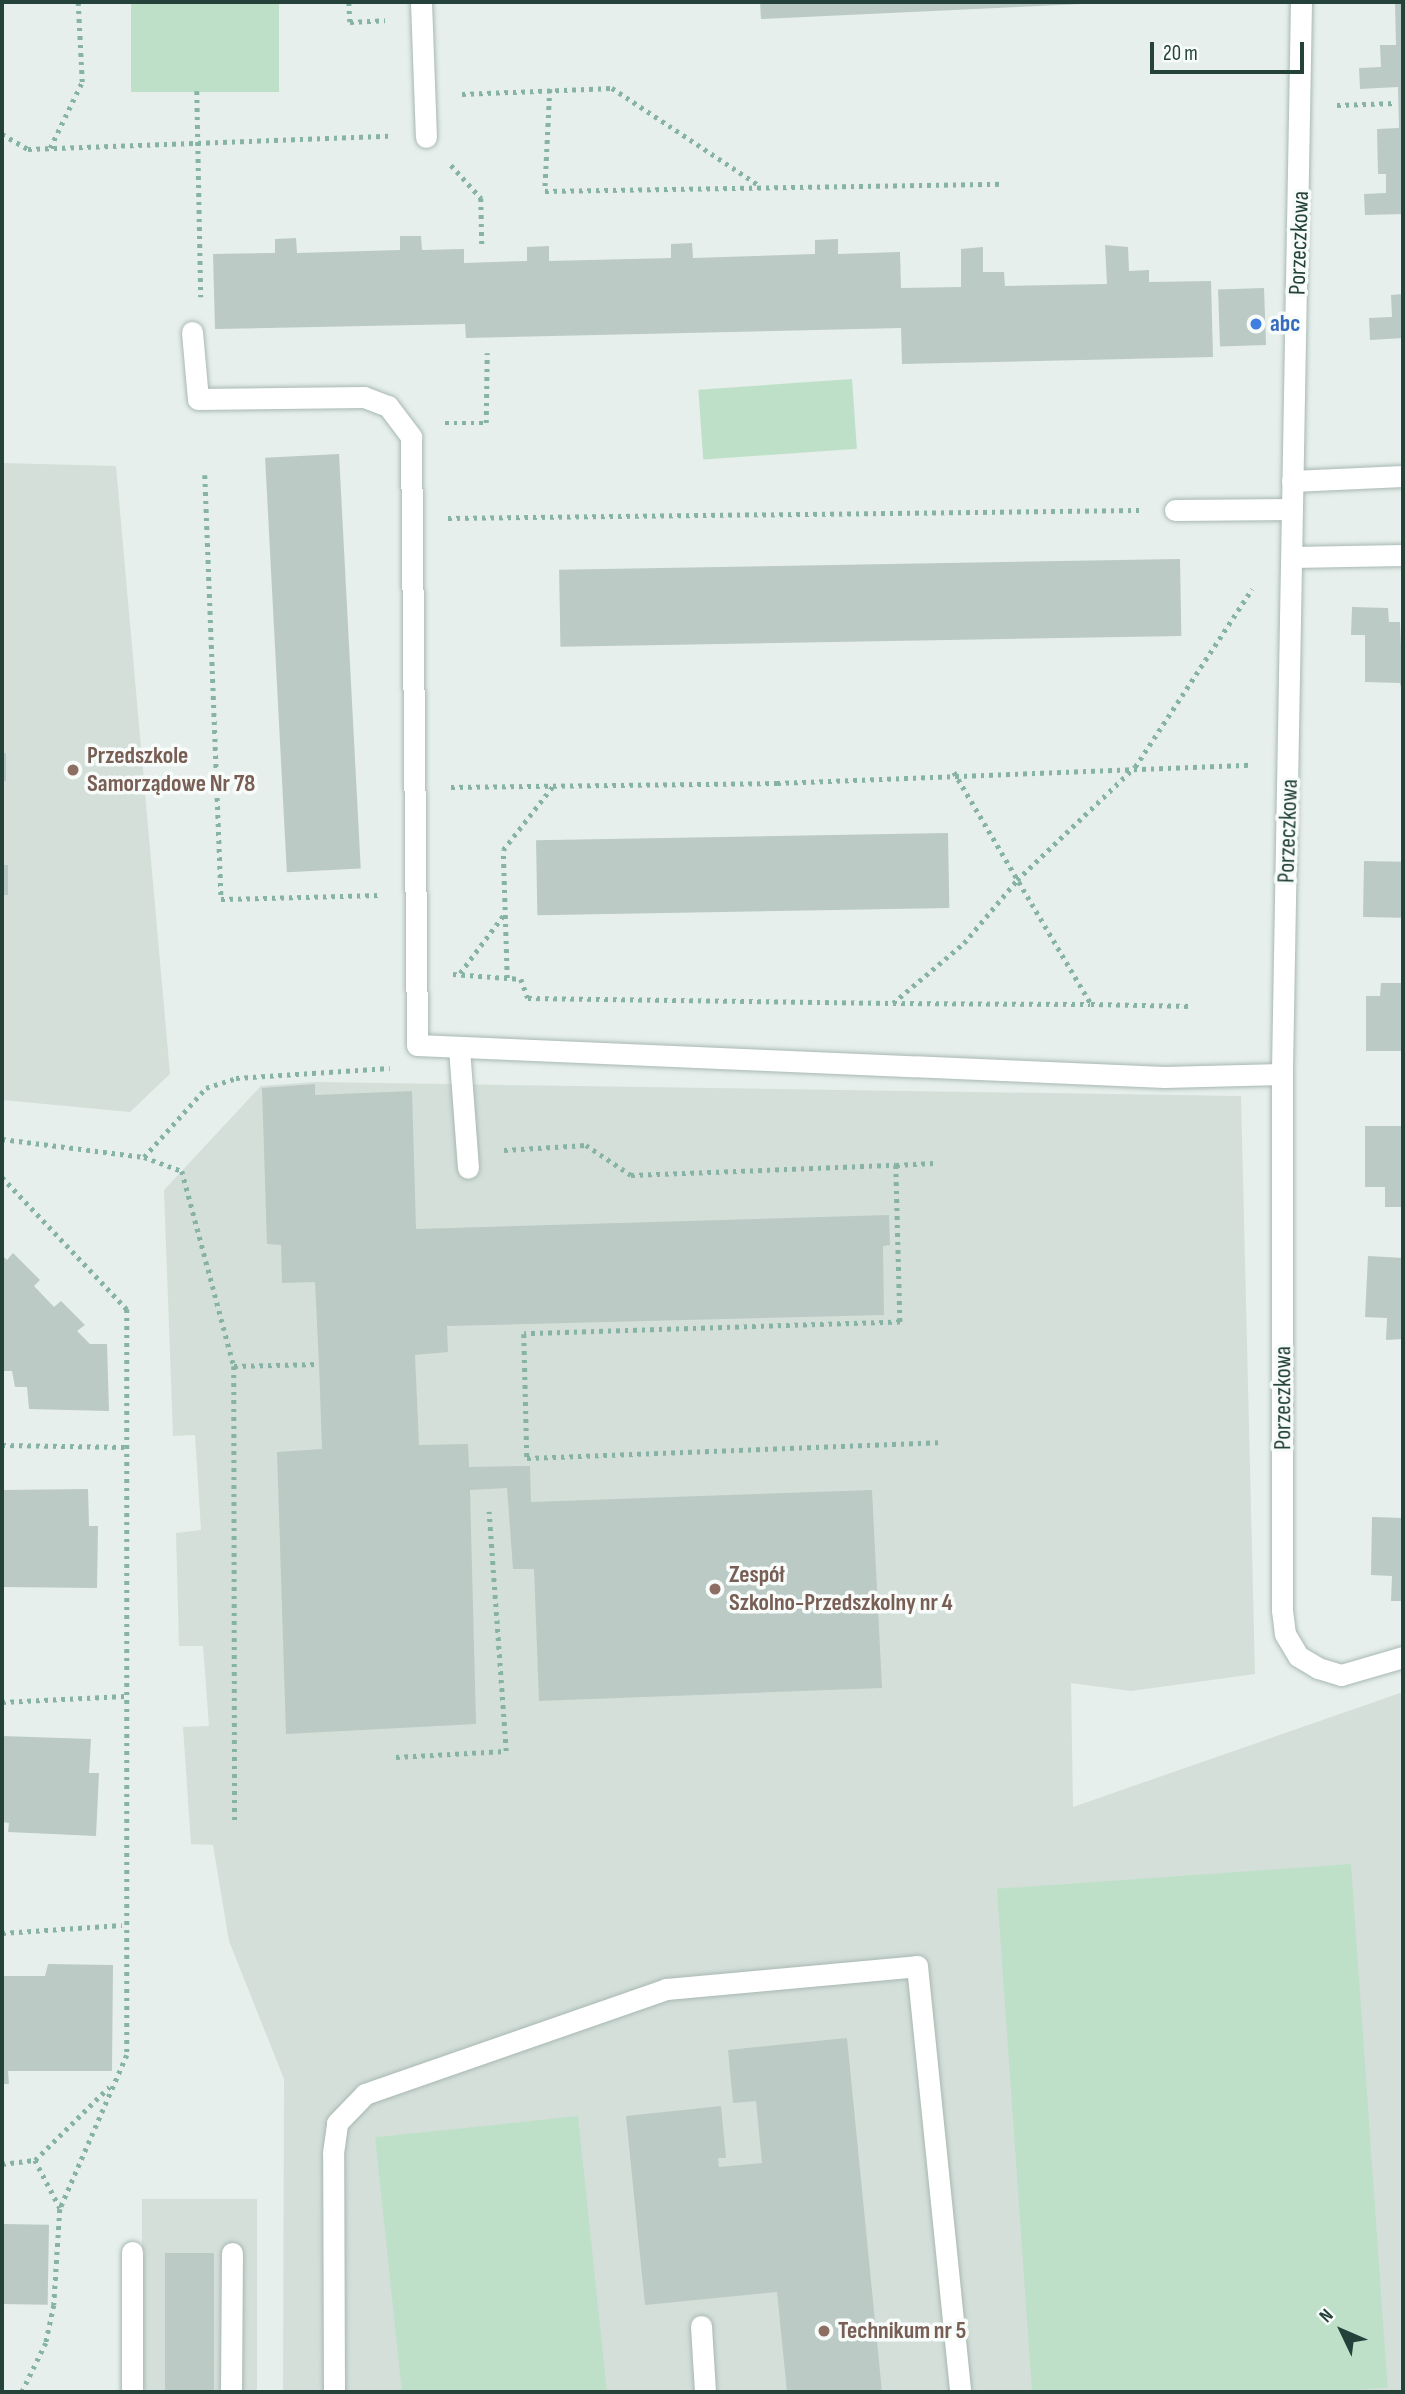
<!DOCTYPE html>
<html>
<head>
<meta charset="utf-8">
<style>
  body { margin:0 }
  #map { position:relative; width:1405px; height:2394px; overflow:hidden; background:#e6efeb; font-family:"Sofia Sans Condensed",sans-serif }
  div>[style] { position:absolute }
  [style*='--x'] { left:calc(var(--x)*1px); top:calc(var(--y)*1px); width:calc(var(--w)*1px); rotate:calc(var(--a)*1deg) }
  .built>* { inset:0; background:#d4dfda; transform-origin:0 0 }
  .green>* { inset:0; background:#bfe0c8; transform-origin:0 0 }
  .building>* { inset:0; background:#bbcac4; transform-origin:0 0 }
  .path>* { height:4.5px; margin-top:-2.25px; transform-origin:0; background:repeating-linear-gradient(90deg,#86b3a5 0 3.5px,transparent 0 8.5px) }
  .roads { filter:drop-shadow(0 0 2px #a8b8b2) drop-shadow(0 0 2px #a8b8b2) }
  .lane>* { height:21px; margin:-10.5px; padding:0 10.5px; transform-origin:10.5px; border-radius:10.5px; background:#fff }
  .street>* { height:21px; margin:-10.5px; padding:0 10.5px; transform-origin:10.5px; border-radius:10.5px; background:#fff }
  .dots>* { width:19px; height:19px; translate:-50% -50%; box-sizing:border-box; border:4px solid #f7fbf9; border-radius:50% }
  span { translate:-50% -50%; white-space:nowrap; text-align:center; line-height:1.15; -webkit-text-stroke:7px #f7fbf9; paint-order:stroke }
  .street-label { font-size:24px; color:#24423a }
  .shop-label { font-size:24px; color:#366cbe; font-weight:700 }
  .left { translate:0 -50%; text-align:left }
  .education-label { font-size:24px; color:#785e54; font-weight:700 }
  .frame { position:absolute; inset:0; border:4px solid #24423a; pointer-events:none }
  .north { position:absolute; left:1307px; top:2296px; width:70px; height:70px; -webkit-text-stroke:5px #f7fbf9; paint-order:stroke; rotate:314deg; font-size:19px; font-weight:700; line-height:28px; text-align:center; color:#24423a }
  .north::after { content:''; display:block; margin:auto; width:24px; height:32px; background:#24423a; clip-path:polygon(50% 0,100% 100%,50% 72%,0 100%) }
  .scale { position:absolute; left:1150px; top:42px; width:154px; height:32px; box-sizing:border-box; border:4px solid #24423a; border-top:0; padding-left:9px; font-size:21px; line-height:24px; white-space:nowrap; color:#24423a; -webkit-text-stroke:5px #f7fbf9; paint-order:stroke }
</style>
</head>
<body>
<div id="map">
  <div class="built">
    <div style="clip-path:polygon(2px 463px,116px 466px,170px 1074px,130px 1112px,2px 1100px)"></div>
    <div style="clip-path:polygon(314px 1082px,1241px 1096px,1255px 1674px,1131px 1691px,1071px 1683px,1073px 1807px,1403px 1692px,1403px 2392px,283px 2392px,284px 2079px,229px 1941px,213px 1845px,191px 1844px,183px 1727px,209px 1726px,203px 1646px,179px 1646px,176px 1533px,201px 1530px,195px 1435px,173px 1436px,164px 1190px,261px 1086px)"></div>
    <div style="left:257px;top:2199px;width:193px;height:115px;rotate:90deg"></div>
  </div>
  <div class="green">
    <div style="left:131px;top:2px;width:148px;height:90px"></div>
    <div style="left:852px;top:379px;width:70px;height:154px;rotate:86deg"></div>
    <div style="left:1351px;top:1864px;width:525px;height:355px;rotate:86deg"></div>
    <div style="left:578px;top:2116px;width:278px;height:204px;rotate:84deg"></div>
  </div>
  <div class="building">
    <div style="clip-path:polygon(760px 2px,1082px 2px,1082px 4px,761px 19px)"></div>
    <div style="clip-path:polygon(1395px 2px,1403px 2px,1403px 214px,1365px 215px,1364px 194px,1386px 193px,1386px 174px,1378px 174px,1377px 129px,1399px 128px,1398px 87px,1360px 89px,1359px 68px,1381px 67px,1380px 45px,1396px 45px)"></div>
    <div style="clip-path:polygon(400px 236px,421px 236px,422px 250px,464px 249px,464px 263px,527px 261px,527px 247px,549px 246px,549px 261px,671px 258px,671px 244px,692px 243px,693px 258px,815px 254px,815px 240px,838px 239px,838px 254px,900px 252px,901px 288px,961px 287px,961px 249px,983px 247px,983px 272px,1004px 272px,1005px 286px,1107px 284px,1105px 245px,1128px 247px,1129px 271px,1149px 270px,1149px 282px,1211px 281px,1213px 357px,902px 364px,901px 328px,466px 338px,465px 324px,215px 329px,213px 254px,275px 253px,275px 239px,296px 238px,297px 253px,400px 250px)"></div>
    <div style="left:1264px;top:288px;width:57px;height:46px;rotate:88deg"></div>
    <div style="clip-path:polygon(1403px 294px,1403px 338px,1370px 340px,1369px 318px,1392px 317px,1391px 295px)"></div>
    <div style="left:339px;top:454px;width:415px;height:74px;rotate:87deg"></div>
    <div style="left:1180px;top:559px;width:77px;height:621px;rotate:89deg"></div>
    <div style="clip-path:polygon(1352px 607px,1388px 608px,1389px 622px,1400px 622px,1403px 696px,1400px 683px,1365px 682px,1365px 635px,1351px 635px)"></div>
    <div style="left:2px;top:753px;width:4px;height:28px"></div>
    <div style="left:948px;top:833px;width:75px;height:412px;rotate:89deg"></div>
    <div style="left:1364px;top:861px;width:39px;height:56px;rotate:1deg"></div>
    <div style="left:2px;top:865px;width:6px;height:30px"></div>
    <div style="clip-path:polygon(1381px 983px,1403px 983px,1403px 1051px,1366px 1051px,1366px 996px,1380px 996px)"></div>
    <div style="clip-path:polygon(315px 1084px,315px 1095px,412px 1091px,416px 1229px,889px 1215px,890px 1245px,883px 1246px,884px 1315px,447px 1326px,448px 1352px,415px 1355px,419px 1445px,468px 1444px,469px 1467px,530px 1466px,531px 1502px,872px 1490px,882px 1688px,539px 1701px,534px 1569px,513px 1569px,507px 1488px,470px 1490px,476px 1724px,286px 1734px,277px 1452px,322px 1449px,319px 1364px,315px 1282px,282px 1283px,281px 1245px,267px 1244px,262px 1088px)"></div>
    <div style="clip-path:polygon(1365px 1126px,1403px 1126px,1403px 1207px,1385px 1207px,1385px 1187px,1365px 1187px)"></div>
    <div style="clip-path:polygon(13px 1253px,40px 1280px,34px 1286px,54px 1307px,61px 1301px,85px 1325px,77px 1331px,90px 1344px,107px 1344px,109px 1411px,29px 1409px,27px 1387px,15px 1387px,12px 1371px,2px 1371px,2px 1255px,7px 1260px)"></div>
    <div style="clip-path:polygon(1368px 1256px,1403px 1258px,1403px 1339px,1386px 1340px,1387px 1318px,1365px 1317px)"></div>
    <div style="clip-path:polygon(88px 1489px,89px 1526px,98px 1526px,97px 1588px,2px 1587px,2px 1490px)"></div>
    <div style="clip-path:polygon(1372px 1517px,1403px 1518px,1403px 1601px,1391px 1601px,1392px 1576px,1371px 1575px)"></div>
    <div style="clip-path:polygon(2px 1736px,91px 1739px,89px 1773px,99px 1773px,96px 1836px,8px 1832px,9px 1823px,2px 1822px)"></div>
    <div style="clip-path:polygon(48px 1964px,113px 1965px,112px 2071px,8px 2071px,9px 2084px,2px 2084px,2px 1976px,45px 1976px)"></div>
    <div style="clip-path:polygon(847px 2038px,882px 2392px,787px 2392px,777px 2292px,645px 2305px,626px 2116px,721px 2106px,726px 2158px,718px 2158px,719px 2167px,762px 2163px,756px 2101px,733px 2103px,728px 2050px)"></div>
    <div style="left:2px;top:2224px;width:47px;height:80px;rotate:1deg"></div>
    <div style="left:165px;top:2253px;width:49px;height:139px"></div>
  </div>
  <div class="path">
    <div style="--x:349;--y:2;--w:20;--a:87"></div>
    <div style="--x:350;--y:22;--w:35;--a:-3"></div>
    <div style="--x:550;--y:89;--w:102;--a:92.8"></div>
    <div style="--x:545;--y:191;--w:459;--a:-0.9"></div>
    <div style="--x:197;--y:91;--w:206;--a:88.9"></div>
    <div style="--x:462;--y:94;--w:150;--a:-2.3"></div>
    <div style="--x:612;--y:88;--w:174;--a:33.5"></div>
    <div style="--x:1337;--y:105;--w:59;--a:-1.9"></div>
    <div style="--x:2;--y:134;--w:30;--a:30"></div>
    <div style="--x:28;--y:149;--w:361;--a:-2.1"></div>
    <div style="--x:50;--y:148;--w:73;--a:-64.1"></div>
    <div style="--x:82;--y:82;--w:80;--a:-92.9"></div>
    <div style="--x:451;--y:165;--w:45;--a:47.7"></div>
    <div style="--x:481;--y:198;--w:48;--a:88.8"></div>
    <div style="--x:445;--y:423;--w:41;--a:0"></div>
    <div style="--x:486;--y:423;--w:70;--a:-89.2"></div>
    <div style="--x:205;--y:475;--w:424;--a:87.8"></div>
    <div style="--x:221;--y:899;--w:159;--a:-1.4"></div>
    <div style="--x:448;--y:518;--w:691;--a:-0.66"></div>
    <div style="--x:954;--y:772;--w:269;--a:59.4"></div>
    <div style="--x:1091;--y:1004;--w:101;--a:1.1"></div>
    <div style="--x:451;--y:787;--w:326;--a:-0.7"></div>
    <div style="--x:777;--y:783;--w:474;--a:-2.2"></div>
    <div style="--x:460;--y:973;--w:75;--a:-53.1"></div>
    <div style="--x:453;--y:974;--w:68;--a:4.2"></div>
    <div style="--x:521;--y:979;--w:20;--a:70"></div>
    <div style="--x:528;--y:998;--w:365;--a:0.8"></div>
    <div style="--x:893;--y:1003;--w:93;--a:-40.2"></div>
    <div style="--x:964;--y:943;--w:82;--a:-49.9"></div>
    <div style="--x:1017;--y:880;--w:163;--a:-43.8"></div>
    <div style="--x:1135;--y:767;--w:213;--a:-56.7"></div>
    <div style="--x:507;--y:978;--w:128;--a:-91.8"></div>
    <div style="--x:503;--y:850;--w:81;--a:-52"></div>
    <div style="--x:893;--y:1003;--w:197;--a:0.3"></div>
    <div style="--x:2;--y:1139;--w:143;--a:7.2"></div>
    <div style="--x:144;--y:1157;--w:93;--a:-48.1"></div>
    <div style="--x:206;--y:1088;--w:32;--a:-18"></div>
    <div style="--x:236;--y:1078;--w:154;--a:-3.7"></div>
    <div style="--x:504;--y:1150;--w:82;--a:-3.5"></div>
    <div style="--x:586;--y:1145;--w:54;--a:33.7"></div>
    <div style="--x:631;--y:1175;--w:265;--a:-2.2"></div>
    <div style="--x:896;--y:1165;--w:157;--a:88.5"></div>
    <div style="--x:900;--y:1322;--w:376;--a:178.2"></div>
    <div style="--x:524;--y:1334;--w:124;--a:88.6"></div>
    <div style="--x:527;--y:1458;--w:413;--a:-2.2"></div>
    <div style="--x:144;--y:1157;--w:40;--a:20.2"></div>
    <div style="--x:182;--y:1171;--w:202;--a:75.1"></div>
    <div style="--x:234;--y:1366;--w:85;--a:-1.3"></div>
    <div style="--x:896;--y:1165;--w:37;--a:-3"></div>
    <div style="--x:2;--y:1177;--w:182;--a:46.6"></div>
    <div style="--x:127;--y:1309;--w:746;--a:90"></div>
    <div style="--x:127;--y:2055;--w:168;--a:113.5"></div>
    <div style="--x:60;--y:2209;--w:96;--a:93.6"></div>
    <div style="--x:54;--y:2305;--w:39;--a:102"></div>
    <div style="--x:46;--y:2343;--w:55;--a:116.1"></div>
    <div style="--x:234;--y:1366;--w:457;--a:89.9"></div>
    <div style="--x:2;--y:1445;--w:124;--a:0.9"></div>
    <div style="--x:2;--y:1702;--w:123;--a:-2.8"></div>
    <div style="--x:396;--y:1757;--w:110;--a:-3.1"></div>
    <div style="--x:506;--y:1751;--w:240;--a:-94.1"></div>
    <div style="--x:2;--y:1933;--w:120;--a:-3.8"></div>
    <div style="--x:35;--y:2160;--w:54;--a:62.5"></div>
    <div style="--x:2;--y:2164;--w:33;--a:-7"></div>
    <div style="--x:35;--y:2160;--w:104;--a:-44.6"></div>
  </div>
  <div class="roads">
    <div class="lane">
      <div style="--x:421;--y:2;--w:135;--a:87.9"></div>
      <div style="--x:192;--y:332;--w:67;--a:84.9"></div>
      <div style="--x:198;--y:399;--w:166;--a:-0.7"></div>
      <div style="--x:364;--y:397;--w:26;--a:21"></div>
      <div style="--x:388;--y:406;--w:39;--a:53"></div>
      <div style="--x:411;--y:437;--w:608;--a:89.43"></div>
      <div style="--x:417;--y:1045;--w:748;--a:2.45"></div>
      <div style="--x:1164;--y:1077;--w:118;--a:-1.5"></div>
      <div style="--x:1292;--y:481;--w:111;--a:-2.6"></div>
      <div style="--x:1175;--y:510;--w:117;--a:-0.5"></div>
      <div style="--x:1292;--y:557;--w:111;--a:-1"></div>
      <div style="--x:459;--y:1048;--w:120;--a:85.7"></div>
      <div style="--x:701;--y:2326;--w:66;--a:86.5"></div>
      <div style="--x:132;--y:2392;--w:140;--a:-90"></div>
      <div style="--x:231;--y:2392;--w:139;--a:-89.6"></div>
      <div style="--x:334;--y:2392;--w:239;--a:-90.2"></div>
      <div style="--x:333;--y:2153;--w:30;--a:-82"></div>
      <div style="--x:337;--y:2123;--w:40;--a:-46"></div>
      <div style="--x:365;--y:2094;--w:319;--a:-19.2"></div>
      <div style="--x:666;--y:1989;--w:252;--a:-5.2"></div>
      <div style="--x:917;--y:1966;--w:428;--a:84.2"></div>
    </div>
    <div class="street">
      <div style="--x:1301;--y:2;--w:1072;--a:91.02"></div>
      <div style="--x:1282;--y:1074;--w:536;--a:90"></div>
      <div style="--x:1282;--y:1610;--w:24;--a:83"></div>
      <div style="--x:1285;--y:1634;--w:26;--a:59"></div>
      <div style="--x:1298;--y:1656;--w:23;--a:31"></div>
      <div style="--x:1318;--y:1668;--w:24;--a:17"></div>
      <div style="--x:1341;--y:1675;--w:65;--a:-16.2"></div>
    </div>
  </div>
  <div class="dots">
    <div style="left:1256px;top:324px;background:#3f7fe0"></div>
    <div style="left:73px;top:770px;background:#8d6e63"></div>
    <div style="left:715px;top:1589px;background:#8d6e63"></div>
    <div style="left:824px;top:2331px;background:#8d6e63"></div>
  </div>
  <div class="street-label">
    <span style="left:1299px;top:243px;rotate:-88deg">Porzeczkowa</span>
    <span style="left:1288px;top:831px;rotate:-88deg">Porzeczkowa</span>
    <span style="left:1283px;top:1398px;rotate:-90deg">Porzeczkowa</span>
  </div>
  <div class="shop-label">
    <span class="left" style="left:1270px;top:324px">abc</span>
  </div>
  <div class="education-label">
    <span class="left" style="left:87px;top:770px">Przedszkole<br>Samorządowe Nr 78</span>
    <span class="left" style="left:729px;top:1589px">Zespół<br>Szkolno-Przedszkolny nr 4</span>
    <span class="left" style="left:838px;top:2331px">Technikum nr 5</span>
  </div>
  <div class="frame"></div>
  <div class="north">N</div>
  <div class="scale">20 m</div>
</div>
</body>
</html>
